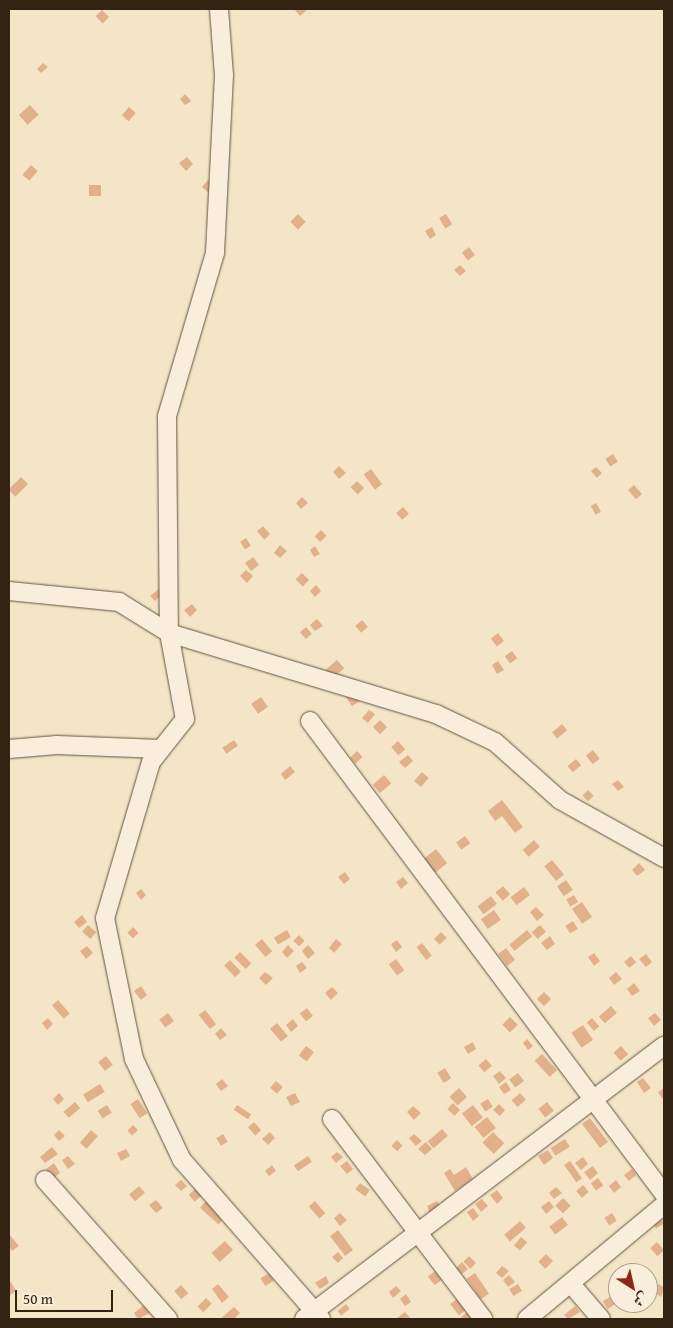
<!DOCTYPE html>
<html>
<head>
<meta charset="utf-8">
<style>
	body { margin:0 }
	#map { position:relative; width:673px; height:1328px; overflow:hidden; background:#f4e5c7; font-family:"Gentium Book Plus",Amiri,serif }
	div>[style] { position:absolute }
	.building>* { inset:0; background:#e2b18c; transform-origin:0 0 }
	.roads { filter:drop-shadow(0 0 1px #625440) drop-shadow(0 0 1px #625440) }
	.minor>* { height:18px; margin:-9px; padding:0 9px; transform-origin:9px; border-radius:9px; background:#f8eedb }
	span { translate:-50% -50%; white-space:nowrap; text-align:center; line-height:1.15; -webkit-text-stroke:4px #f8eedb; paint-order:stroke }
	.frame { position:absolute; inset:0; border:10px solid #322313; pointer-events:none }
	.north { position:absolute; left:608px; top:1263px; width:50px; height:50px; box-sizing:border-box; background:#f8eedb; border:1px solid #a99d8b; border-radius:50%; rotate:145deg; font-size:14px; font-weight:700; line-height:20px; text-align:center; color:#322313 }
	.north::after { content:''; display:block; margin:auto; width:18px; height:22px; background:#8f2418; clip-path:polygon(50% 0,100% 100%,50% 72%,0 100%) }
	.scale { position:absolute; left:15px; top:1290px; width:98px; height:22px; box-sizing:border-box; border:2px solid #322313; border-top:0; padding-left:6px; font-size:15px; line-height:18px; white-space:nowrap; color:#322313; -webkit-text-stroke:4px #f8eedb; paint-order:stroke }
</style>
</head>
<body>
<div id="map">
	<div class="building">
		<i style="clip-path:polygon(294px 9px,308px 9px,300px 16px)"></i>
		<i style="left:102px;top:10px;width:10px;height:9px;rotate:45deg"></i>
		<i style="clip-path:polygon(43px 63px,48px 67px,41px 73px,37px 69px)"></i>
		<i style="clip-path:polygon(185px 94px,191px 101px,185px 105px,180px 99px)"></i>
		<i style="left:30px;top:105px;width:13px;height:15px;rotate:48deg"></i>
		<i style="left:129px;top:107px;width:9px;height:11px;rotate:41deg"></i>
		<i style="clip-path:polygon(187px 157px,193px 164px,186px 171px,179px 163px)"></i>
		<i style="left:31px;top:165px;width:9px;height:13px;rotate:41deg"></i>
		<i style="clip-path:polygon(208px 180px,215px 187px,209px 193px,202px 187px)"></i>
		<i style="left:89px;top:185px;width:12px;height:11px"></i>
		<i style="left:298px;top:214px;width:11px;height:11px;rotate:45deg"></i>
		<i style="left:446px;top:214px;width:12px;height:8px;rotate:59deg"></i>
		<i style="clip-path:polygon(432px 227px,436px 235px,430px 239px,425px 231px)"></i>
		<i style="left:469px;top:247px;width:10px;height:9px;rotate:53deg"></i>
		<i style="clip-path:polygon(460px 265px,466px 271px,460px 276px,454px 270px)"></i>
		<i style="left:613px;top:454px;width:9px;height:9px;rotate:58deg"></i>
		<i style="clip-path:polygon(339px 466px,346px 473px,339px 479px,333px 472px)"></i>
		<i style="clip-path:polygon(596px 467px,602px 473px,597px 478px,591px 471px)"></i>
		<i style="left:371px;top:469px;width:19px;height:9px;rotate:54deg"></i>
		<i style="left:21px;top:477px;width:10px;height:18px;rotate:45deg"></i>
		<i style="left:357px;top:481px;width:10px;height:9px;rotate:45deg"></i>
		<i style="left:634px;top:485px;width:12px;height:8px;rotate:48deg"></i>
		<i style="clip-path:polygon(302px 497px,308px 503px,301px 509px,296px 503px)"></i>
		<i style="left:596px;top:503px;width:10px;height:6px;rotate:61deg"></i>
		<i style="left:403px;top:507px;width:9px;height:9px;rotate:49deg"></i>
		<i style="left:263px;top:526px;width:11px;height:8px;rotate:49deg"></i>
		<i style="left:321px;top:530px;width:8px;height:9px;rotate:45deg"></i>
		<i style="left:246px;top:538px;width:9px;height:7px;rotate:58deg"></i>
		<i style="clip-path:polygon(280px 545px,287px 551px,280px 558px,274px 553px)"></i>
		<i style="clip-path:polygon(315px 546px,320px 554px,314px 557px,310px 550px)"></i>
		<i style="left:253px;top:557px;width:10px;height:10px;rotate:53deg"></i>
		<i style="clip-path:polygon(246px 570px,253px 576px,247px 583px,240px 576px)"></i>
		<i style="left:302px;top:573px;width:10px;height:9px;rotate:45deg"></i>
		<i style="clip-path:polygon(316px 585px,321px 591px,315px 597px,310px 591px)"></i>
		<i style="clip-path:polygon(159px 589px,163px 594px,155px 601px,150px 596px)"></i>
		<i style="clip-path:polygon(192px 604px,197px 610px,190px 617px,184px 610px)"></i>
		<i style="clip-path:polygon(317px 619px,323px 626px,315px 631px,310px 625px)"></i>
		<i style="left:362px;top:620px;width:9px;height:9px;rotate:49deg"></i>
		<i style="left:306px;top:627px;width:9px;height:8px;rotate:49deg"></i>
		<i style="left:498px;top:633px;width:10px;height:9px;rotate:53deg"></i>
		<i style="left:512px;top:651px;width:9px;height:9px;rotate:54deg"></i>
		<i style="left:337px;top:660px;width:11px;height:15px;rotate:49deg"></i>
		<i style="clip-path:polygon(498px 661px,504px 670px,497px 674px,492px 665px)"></i>
		<i style="left:355px;top:691px;width:11px;height:11px;rotate:56deg"></i>
		<i style="left:261px;top:697px;width:12px;height:12px;rotate:55deg"></i>
		<i style="clip-path:polygon(369px 710px,375px 714px,368px 723px,362px 718px)"></i>
		<i style="left:380px;top:720px;width:10px;height:10px;rotate:45deg"></i>
		<i style="left:562px;top:724px;width:8px;height:13px;rotate:50deg"></i>
		<i style="left:234px;top:740px;width:7px;height:14px;rotate:56deg"></i>
		<i style="left:398px;top:741px;width:11px;height:9px;rotate:49deg"></i>
		<i style="left:593px;top:750px;width:11px;height:9px;rotate:52deg"></i>
		<i style="left:357px;top:751px;width:8px;height:10px;rotate:45deg"></i>
		<i style="clip-path:polygon(408px 755px,413px 761px,405px 768px,399px 762px)"></i>
		<i style="left:576px;top:759px;width:8px;height:11px;rotate:50deg"></i>
		<i style="clip-path:polygon(290px 766px,295px 772px,285px 780px,281px 774px)"></i>
		<i style="left:422px;top:772px;width:9px;height:12px;rotate:41deg"></i>
		<i style="left:384px;top:775px;width:11px;height:15px;rotate:49deg"></i>
		<i style="clip-path:polygon(618px 780px,624px 787px,618px 791px,612px 784px)"></i>
		<i style="left:588px;top:790px;width:8px;height:8px;rotate:45deg"></i>
		<i style="clip-path:polygon(502px 800px,523px 827px,515px 833px,502px 816px,495px 821px,488px 811px)"></i>
		<i style="left:465px;top:836px;width:9px;height:11px;rotate:54deg"></i>
		<i style="left:534px;top:840px;width:9px;height:15px;rotate:49deg"></i>
		<i style="left:436px;top:849px;width:18px;height:17px;rotate:52deg"></i>
		<i style="left:552px;top:860px;width:19px;height:10px;rotate:51deg"></i>
		<i style="clip-path:polygon(639px 863px,645px 870px,637px 876px,632px 870px)"></i>
		<i style="clip-path:polygon(345px 872px,350px 879px,344px 884px,338px 877px)"></i>
		<i style="clip-path:polygon(403px 877px,408px 883px,401px 889px,396px 882px)"></i>
		<i style="left:566px;top:880px;width:12px;height:11px;rotate:55deg"></i>
		<i style="left:503px;top:886px;width:11px;height:10px;rotate:49deg"></i>
		<i style="left:524px;top:887px;width:10px;height:17px;rotate:53deg"></i>
		<i style="clip-path:polygon(141px 889px,146px 895px,141px 900px,136px 893px)"></i>
		<i style="left:574px;top:895px;width:8px;height:9px;rotate:60deg"></i>
		<i style="left:491px;top:896px;width:10px;height:17px;rotate:53deg"></i>
		<i style="left:582px;top:902px;width:18px;height:12px;rotate:56deg"></i>
		<i style="clip-path:polygon(536px 907px,544px 915px,537px 921px,530px 912px)"></i>
		<i style="left:494px;top:910px;width:12px;height:16px;rotate:55deg"></i>
		<i style="clip-path:polygon(82px 915px,87px 922px,79px 928px,74px 922px)"></i>
		<i style="left:573px;top:921px;width:9px;height:9px;rotate:58deg"></i>
		<i style="left:88px;top:925px;width:11px;height:9px;rotate:41deg"></i>
		<i style="left:540px;top:925px;width:9px;height:11px;rotate:49deg"></i>
		<i style="left:133px;top:927px;width:8px;height:8px;rotate:45deg"></i>
		<i style="left:287px;top:930px;width:8px;height:15px;rotate:60deg"></i>
		<i style="left:527px;top:930px;width:8px;height:23px;rotate:50deg"></i>
		<i style="left:441px;top:932px;width:8px;height:10px;rotate:45deg"></i>
		<i style="left:299px;top:935px;width:8px;height:8px;rotate:45deg"></i>
		<i style="clip-path:polygon(550px 936px,555px 944px,547px 950px,541px 943px)"></i>
		<i style="left:262px;top:939px;width:16px;height:9px;rotate:50deg"></i>
		<i style="clip-path:polygon(336px 939px,342px 944px,334px 953px,329px 948px)"></i>
		<i style="clip-path:polygon(397px 940px,402px 947px,396px 952px,391px 944px)"></i>
		<i style="left:422px;top:943px;width:16px;height:7px;rotate:52deg"></i>
		<i style="clip-path:polygon(288px 945px,294px 951px,287px 958px,282px 952px)"></i>
		<i style="clip-path:polygon(308px 945px,315px 953px,308px 959px,302px 951px)"></i>
		<i style="clip-path:polygon(87px 946px,93px 953px,86px 959px,80px 951px)"></i>
		<i style="left:506px;top:948px;width:15px;height:10px;rotate:53deg"></i>
		<i style="left:240px;top:952px;width:16px;height:8px;rotate:45deg"></i>
		<i style="clip-path:polygon(594px 953px,600px 961px,594px 966px,588px 957px)"></i>
		<i style="clip-path:polygon(646px 954px,652px 962px,646px 967px,639px 959px)"></i>
		<i style="left:631px;top:956px;width:8px;height:9px;rotate:50deg"></i>
		<i style="left:396px;top:959px;width:14px;height:9px;rotate:54deg"></i>
		<i style="left:230px;top:960px;width:16px;height:8px;rotate:47deg"></i>
		<i style="clip-path:polygon(302px 962px,307px 968px,300px 973px,296px 966px)"></i>
		<i style="clip-path:polygon(265px 972px,273px 978px,266px 985px,259px 978px)"></i>
		<i style="clip-path:polygon(616px 972px,622px 979px,614px 985px,609px 978px)"></i>
		<i style="clip-path:polygon(634px 983px,640px 991px,632px 996px,627px 989px)"></i>
		<i style="clip-path:polygon(141px 986px,147px 995px,141px 1000px,134px 991px)"></i>
		<i style="clip-path:polygon(332px 987px,338px 993px,331px 1000px,325px 993px)"></i>
		<i style="left:544px;top:992px;width:10px;height:10px;rotate:45deg"></i>
		<i style="left:58px;top:1000px;width:18px;height:8px;rotate:49deg"></i>
		<i style="left:611px;top:1006px;width:9px;height:16px;rotate:49deg"></i>
		<i style="left:307px;top:1008px;width:10px;height:9px;rotate:53deg"></i>
		<i style="left:205px;top:1010px;width:18px;height:8px;rotate:52deg"></i>
		<i style="left:168px;top:1013px;width:10px;height:11px;rotate:53deg"></i>
		<i style="clip-path:polygon(655px 1013px,661px 1020px,654px 1026px,648px 1018px)"></i>
		<i style="left:510px;top:1017px;width:11px;height:11px;rotate:45deg"></i>
		<i style="clip-path:polygon(48px 1018px,53px 1024px,47px 1030px,42px 1023px)"></i>
		<i style="left:592px;top:1018px;width:11px;height:7px;rotate:49deg"></i>
		<i style="clip-path:polygon(293px 1019px,298px 1026px,291px 1032px,286px 1025px)"></i>
		<i style="left:277px;top:1023px;width:17px;height:9px;rotate:50deg"></i>
		<i style="left:583px;top:1025px;width:18px;height:14px;rotate:56deg"></i>
		<i style="clip-path:polygon(221px 1028px,227px 1035px,220px 1040px,215px 1034px)"></i>
		<i style="clip-path:polygon(527px 1039px,533px 1046px,528px 1050px,523px 1043px)"></i>
		<i style="clip-path:polygon(473px 1042px,476px 1049px,468px 1054px,464px 1047px)"></i>
		<i style="left:306px;top:1046px;width:10px;height:12px;rotate:37deg"></i>
		<i style="left:621px;top:1046px;width:11px;height:10px;rotate:49deg"></i>
		<i style="left:542px;top:1054px;width:22px;height:10px;rotate:47deg"></i>
		<i style="left:106px;top:1056px;width:11px;height:10px;rotate:52deg"></i>
		<i style="left:486px;top:1059px;width:9px;height:10px;rotate:49deg"></i>
		<i style="left:445px;top:1068px;width:12px;height:9px;rotate:59deg"></i>
		<i style="clip-path:polygon(500px 1071px,506px 1078px,499px 1084px,493px 1076px)"></i>
		<i style="left:518px;top:1073px;width:10px;height:11px;rotate:53deg"></i>
		<i style="clip-path:polygon(643px 1078px,651px 1088px,644px 1093px,637px 1082px)"></i>
		<i style="clip-path:polygon(222px 1079px,228px 1086px,221px 1091px,216px 1084px)"></i>
		<i style="left:276px;top:1081px;width:9px;height:9px;rotate:41deg"></i>
		<i style="clip-path:polygon(506px 1082px,511px 1090px,504px 1094px,499px 1087px)"></i>
		<i style="left:100px;top:1084px;width:9px;height:20px;rotate:58deg"></i>
		<i style="left:459px;top:1088px;width:12px;height:13px;rotate:48deg"></i>
		<i style="clip-path:polygon(664px 1088px,664px 1101px,658px 1092px)"></i>
		<i style="clip-path:polygon(59px 1093px,64px 1099px,58px 1105px,53px 1099px)"></i>
		<i style="clip-path:polygon(295px 1093px,300px 1102px,291px 1106px,286px 1097px)"></i>
		<i style="left:520px;top:1093px;width:9px;height:11px;rotate:49deg"></i>
		<i style="left:138px;top:1099px;width:17px;height:9px;rotate:57deg"></i>
		<i style="left:488px;top:1099px;width:9px;height:9px;rotate:58deg"></i>
		<i style="left:75px;top:1102px;width:8px;height:15px;rotate:50deg"></i>
		<i style="left:547px;top:1102px;width:11px;height:11px;rotate:52deg"></i>
		<i style="left:453px;top:1103px;width:10px;height:8px;rotate:45deg"></i>
		<i style="clip-path:polygon(499px 1104px,505px 1110px,500px 1116px,493px 1110px)"></i>
		<i style="left:107px;top:1105px;width:9px;height:11px;rotate:58deg"></i>
		<i style="left:237px;top:1105px;width:17px;height:6px;rotate:33deg"></i>
		<i style="left:473px;top:1105px;width:16px;height:14px;rotate:52deg"></i>
		<i style="clip-path:polygon(413px 1106px,421px 1113px,414px 1120px,407px 1112px)"></i>
		<i style="left:487px;top:1117px;width:14px;height:16px;rotate:51deg"></i>
		<i style="left:590px;top:1118px;width:30px;height:10px;rotate:53deg"></i>
		<i style="left:254px;top:1122px;width:11px;height:8px;rotate:49deg"></i>
		<i style="left:133px;top:1125px;width:7px;height:8px;rotate:45deg"></i>
		<i style="left:442px;top:1129px;width:9px;height:19px;rotate:49deg"></i>
		<i style="clip-path:polygon(59px 1130px,65px 1136px,59px 1141px,54px 1135px)"></i>
		<i style="left:91px;top:1130px;width:9px;height:17px;rotate:41deg"></i>
		<i style="clip-path:polygon(270px 1132px,275px 1138px,268px 1145px,262px 1139px)"></i>
		<i style="left:493px;top:1132px;width:16px;height:15px;rotate:45deg"></i>
		<i style="left:223px;top:1134px;width:9px;height:8px;rotate:58deg"></i>
		<i style="clip-path:polygon(414px 1134px,422px 1141px,416px 1146px,409px 1138px)"></i>
		<i style="left:565px;top:1139px;width:9px;height:17px;rotate:58deg"></i>
		<i style="left:397px;top:1140px;width:8px;height:8px;rotate:45deg"></i>
		<i style="clip-path:polygon(426px 1142px,432px 1149px,425px 1155px,418px 1149px)"></i>
		<i style="clip-path:polygon(52px 1147px,58px 1154px,45px 1163px,40px 1157px)"></i>
		<i style="clip-path:polygon(126px 1149px,130px 1156px,121px 1161px,117px 1153px)"></i>
		<i style="clip-path:polygon(548px 1150px,553px 1158px,544px 1165px,538px 1156px)"></i>
		<i style="clip-path:polygon(337px 1152px,343px 1157px,336px 1163px,331px 1157px)"></i>
		<i style="clip-path:polygon(68px 1156px,75px 1164px,68px 1169px,62px 1160px)"></i>
		<i style="left:308px;top:1156px;width:7px;height:17px;rotate:56deg"></i>
		<i style="clip-path:polygon(583px 1157px,588px 1164px,581px 1170px,575px 1163px)"></i>
		<i style="clip-path:polygon(347px 1161px,353px 1169px,347px 1174px,340px 1166px)"></i>
		<i style="left:570px;top:1161px;width:21px;height:7px;rotate:55deg"></i>
		<i style="clip-path:polygon(54px 1163px,60px 1173px,52px 1179px,46px 1169px)"></i>
		<i style="clip-path:polygon(272px 1165px,276px 1171px,269px 1176px,265px 1171px)"></i>
		<i style="clip-path:polygon(593px 1166px,598px 1173px,590px 1180px,584px 1172px)"></i>
		<i style="clip-path:polygon(466px 1167px,473px 1179px,455px 1191px,444px 1173px,450px 1169px,454px 1175px)"></i>
		<i style="clip-path:polygon(632px 1169px,636px 1175px,629px 1181px,624px 1175px)"></i>
		<i style="left:598px;top:1178px;width:9px;height:9px;rotate:54deg"></i>
		<i style="clip-path:polygon(181px 1180px,187px 1186px,181px 1191px,175px 1185px)"></i>
		<i style="clip-path:polygon(616px 1180px,621px 1187px,614px 1193px,609px 1186px)"></i>
		<i style="left:360px;top:1183px;width:12px;height:8px;rotate:35deg"></i>
		<i style="left:200px;top:1185px;width:9px;height:15px;rotate:49deg"></i>
		<i style="left:583px;top:1185px;width:9px;height:9px;rotate:49deg"></i>
		<i style="left:139px;top:1186px;width:9px;height:13px;rotate:49deg"></i>
		<i style="clip-path:polygon(556px 1187px,562px 1193px,554px 1199px,549px 1193px)"></i>
		<i style="clip-path:polygon(497px 1190px,503px 1198px,497px 1204px,490px 1195px)"></i>
		<i style="left:563px;top:1198px;width:11px;height:11px;rotate:45deg"></i>
		<i style="clip-path:polygon(482px 1199px,488px 1206px,481px 1212px,475px 1204px)"></i>
		<i style="clip-path:polygon(156px 1200px,163px 1208px,156px 1213px,149px 1205px)"></i>
		<i style="left:206px;top:1201px;width:25px;height:9px;rotate:42deg"></i>
		<i style="left:315px;top:1201px;width:16px;height:8px;rotate:50deg"></i>
		<i style="clip-path:polygon(437px 1201px,440px 1207px,430px 1213px,427px 1206px)"></i>
		<i style="clip-path:polygon(549px 1201px,554px 1207px,546px 1214px,541px 1207px)"></i>
		<i style="clip-path:polygon(473px 1208px,479px 1216px,473px 1221px,467px 1212px)"></i>
		<i style="clip-path:polygon(340px 1213px,347px 1220px,340px 1226px,334px 1218px)"></i>
		<i style="left:612px;top:1213px;width:9px;height:9px;rotate:58deg"></i>
		<i style="left:659px;top:1216px;width:9px;height:9px;rotate:58deg"></i>
		<i style="left:562px;top:1217px;width:10px;height:16px;rotate:53deg"></i>
		<i style="left:520px;top:1221px;width:9px;height:21px;rotate:49deg"></i>
		<i style="left:338px;top:1230px;width:25px;height:10px;rotate:53deg"></i>
		<i style="clip-path:polygon(9px 1234px,19px 1246px,12px 1251px,9px 1247px)"></i>
		<i style="left:521px;top:1237px;width:8px;height:11px;rotate:40deg"></i>
		<i style="left:225px;top:1241px;width:12px;height:18px;rotate:48deg"></i>
		<i style="left:657px;top:1242px;width:11px;height:9px;rotate:49deg"></i>
		<i style="clip-path:polygon(338px 1252px,343px 1258px,338px 1263px,332px 1257px)"></i>
		<i style="left:546px;top:1254px;width:10px;height:11px;rotate:45deg"></i>
		<i style="left:469px;top:1256px;width:10px;height:8px;rotate:45deg"></i>
		<i style="clip-path:polygon(462px 1262px,468px 1269px,462px 1274px,456px 1268px)"></i>
		<i style="clip-path:polygon(502px 1266px,509px 1271px,502px 1278px,496px 1273px)"></i>
		<i style="left:435px;top:1271px;width:11px;height:9px;rotate:52deg"></i>
		<i style="left:269px;top:1273px;width:9px;height:10px;rotate:58deg"></i>
		<i style="left:475px;top:1273px;width:25px;height:10px;rotate:56deg"></i>
		<i style="clip-path:polygon(509px 1275px,515px 1282px,508px 1287px,503px 1280px)"></i>
		<i style="clip-path:polygon(326px 1276px,329px 1283px,320px 1289px,315px 1283px)"></i>
		<i style="clip-path:polygon(11px 1282px,16px 1291px,9px 1296px,9px 1284px)"></i>
		<i style="clip-path:polygon(218px 1284px,229px 1297px,222px 1303px,212px 1289px)"></i>
		<i style="left:518px;top:1284px;width:8px;height:10px;rotate:60deg"></i>
		<i style="clip-path:polygon(659px 1284px,664px 1288px,661px 1297px,653px 1291px)"></i>
		<i style="left:181px;top:1285px;width:11px;height:9px;rotate:49deg"></i>
		<i style="clip-path:polygon(396px 1286px,401px 1291px,393px 1298px,389px 1292px)"></i>
		<i style="clip-path:polygon(406px 1294px,411px 1302px,405px 1306px,400px 1299px)"></i>
		<i style="left:613px;top:1295px;width:9px;height:12px;rotate:58deg"></i>
		<i style="left:206px;top:1298px;width:8px;height:12px;rotate:45deg"></i>
		<i style="left:458px;top:1298px;width:14px;height:10px;rotate:51deg"></i>
		<i style="left:346px;top:1304px;width:6px;height:11px;rotate:51deg"></i>
		<i style="clip-path:polygon(144px 1305px,150px 1313px,138px 1319px,134px 1313px)"></i>
		<i style="clip-path:polygon(575px 1306px,580px 1312px,568px 1319px,564px 1315px)"></i>
		<i style="clip-path:polygon(234px 1307px,240px 1313px,234px 1319px,220px 1319px)"></i>
		<i style="clip-path:polygon(469px 1311px,475px 1319px,462px 1319px,461px 1317px)"></i>
		<i style="clip-path:polygon(405px 1312px,411px 1319px,398px 1319px,397px 1318px)"></i>
	</div>
	<div class="roads">
		<div class="minor">
			<i style="left:219px;top:9px;width:66px;rotate:85.7deg"></i>
			<i style="left:224px;top:75px;width:178px;rotate:92.9deg"></i>
			<i style="left:215px;top:253px;width:170px;rotate:106.4deg"></i>
			<i style="left:167px;top:416px;width:217px;rotate:89.5deg"></i>
			<i style="left:169px;top:633px;width:87px;rotate:79.5deg"></i>
			<i style="left:185px;top:719px;width:55px;rotate:128.3deg"></i>
			<i style="left:151px;top:762px;width:163px;rotate:106.4deg"></i>
			<i style="left:105px;top:918px;width:144px;rotate:78.4deg"></i>
			<i style="left:134px;top:1059px;width:112px;rotate:64.6deg"></i>
			<i style="left:182px;top:1160px;width:211px;rotate:48.8deg"></i>
			<i style="left:9px;top:591px;width:111px;rotate:5.7deg"></i>
			<i style="left:119px;top:602px;width:59px;rotate:31.8deg"></i>
			<i style="left:169px;top:633px;width:279px;rotate:16.9deg"></i>
			<i style="left:436px;top:714px;width:65px;rotate:25.4deg"></i>
			<i style="left:495px;top:742px;width:87px;rotate:41.7deg"></i>
			<i style="left:560px;top:800px;width:119px;rotate:29.1deg"></i>
			<i style="left:310px;top:721px;width:591px;rotate:53.19deg"></i>
			<i style="left:9px;top:749px;width:48px;rotate:-4.8deg"></i>
			<i style="left:57px;top:745px;width:104px;rotate:2.2deg"></i>
			<i style="left:332px;top:1119px;width:251px;rotate:52.9deg"></i>
			<i style="left:45px;top:1180px;width:186px;rotate:48.5deg"></i>
			<i style="left:571px;top:1284px;width:46px;rotate:49.4deg"></i>
			<i style="left:304px;top:1319px;width:452px;rotate:-37.2deg"></i>
			<i style="left:527px;top:1319px;width:178px;rotate:-39.8deg"></i>
		</div>
	</div>
	<div class="frame"></div>
	<div class="north">ش</div>
	<div class="scale">50 m</div>
</div>
</body>
</html>
